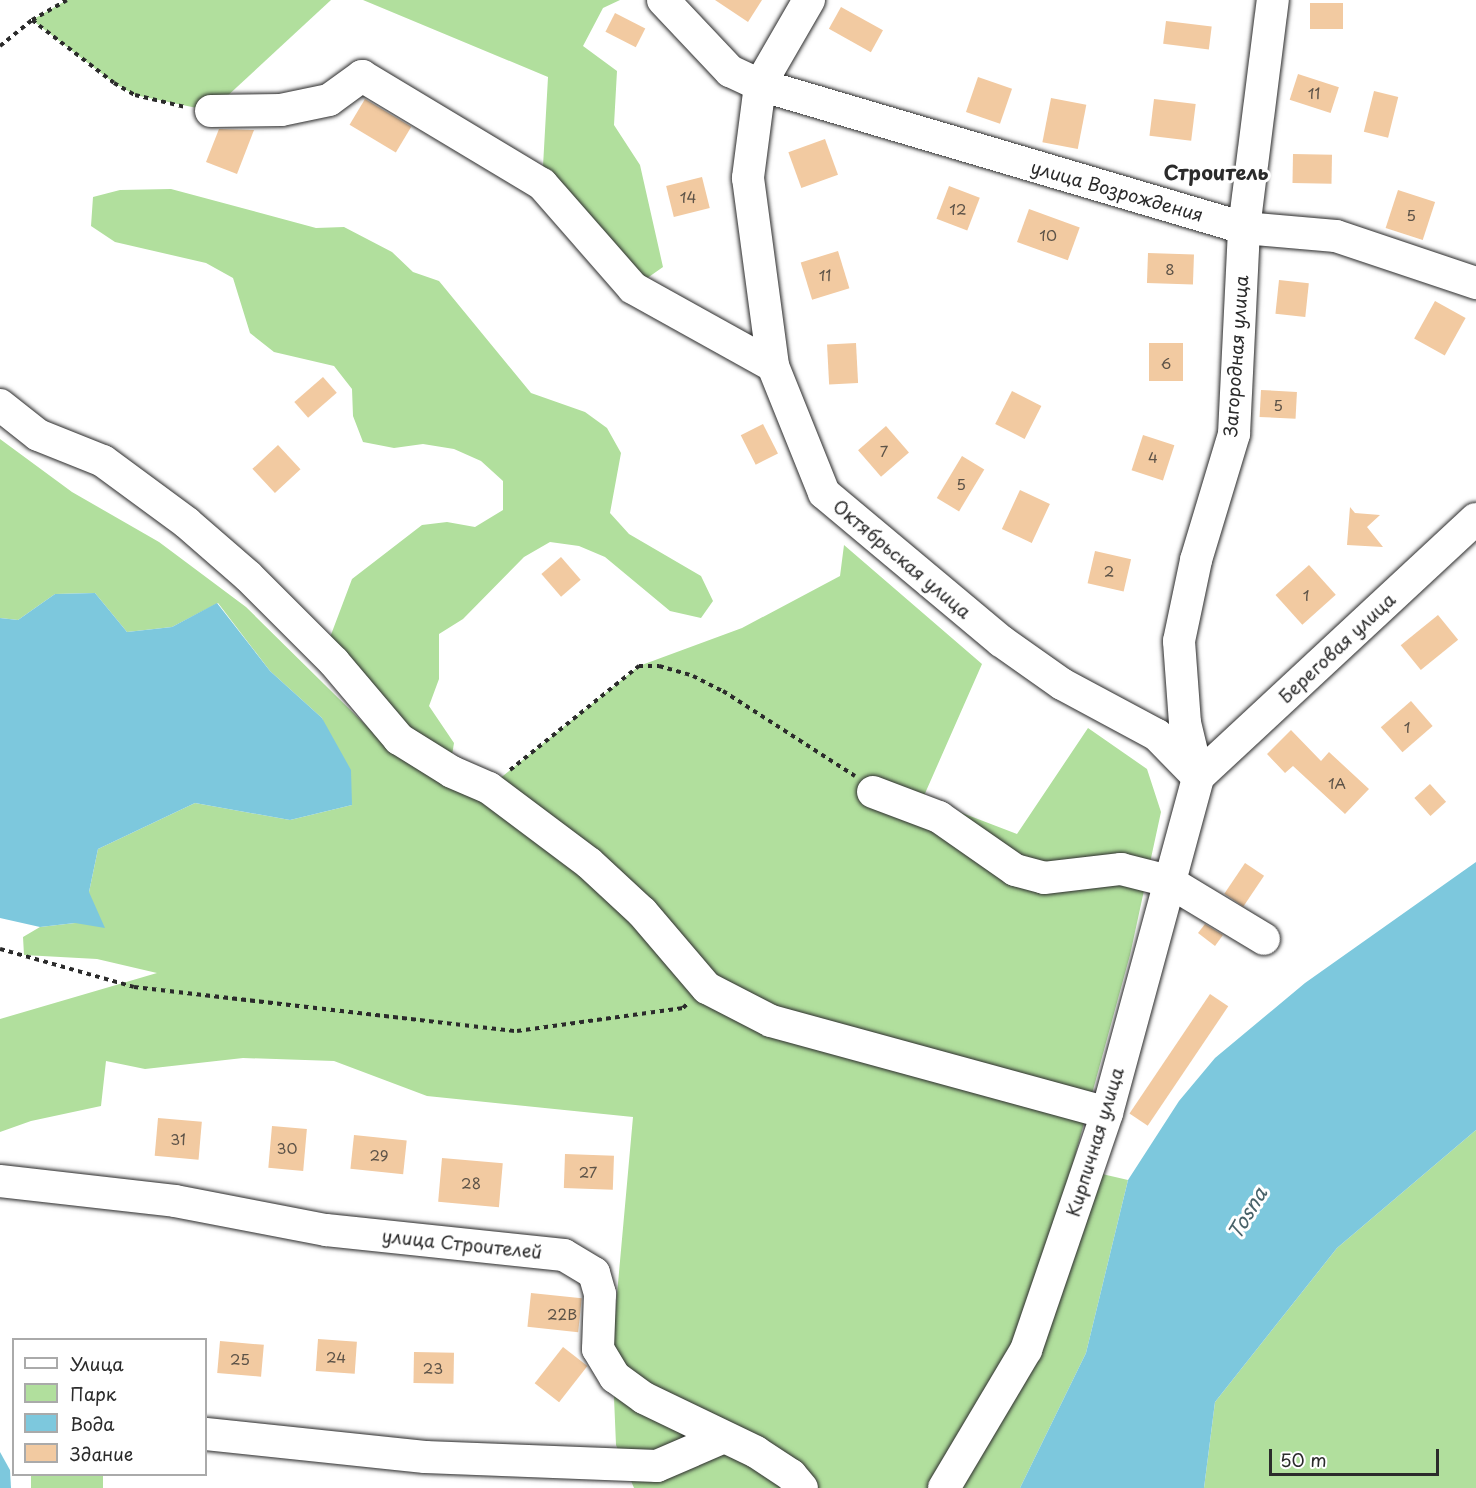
<!DOCTYPE html>
<html>
<head>
<meta charset="utf-8">
<style>
	body { margin:0 }
	#map { position:relative; width:1476px; height:1488px; overflow:hidden; background:#fff; font-family:"Playpen Sans",sans-serif }
	div>[style] { position:absolute }
	.green>* { inset:0; background:#b1df9d; transform-origin:0 0 }
	.water>* { inset:0; background:#7dc8dd }
	.building>* { inset:0; background:#f2caa1; transform-origin:0 0 }
	.path>* { height:4px; margin-top:-2px; transform-origin:0; background:repeating-linear-gradient(90deg,#2b2b2b 0 4.5px,transparent 0 9px) }
	.roads { filter:drop-shadow(0 0 2px #2b2b2b) drop-shadow(0 0 2px #2b2b2b) }
	.minor>* { height:32px; margin:-16px; padding:0 16px; transform-origin:16px; border-radius:16px; background:#fff }
	span { translate:-50% -50%; white-space:nowrap; text-align:center; line-height:1.15; -webkit-text-stroke:6px #fff; paint-order:stroke }
	.number-label { font-size:15px; color:#5d5348 }
	.number-label span { -webkit-text-stroke-width:0 }
	.street-label { font-size:18px; color:#2b2b2b }
	.neighbourhood-label { font-size:20px; color:#2b2b2b; font-weight:700 }
	.water-label { font-size:20px; color:#486269; font-style:italic }
	.legend { position:absolute; left:12px; top:1338px; width:195px; height:138px; box-sizing:border-box; background:#fff; border:2px solid #aaa; margin:0; padding:8px 10px; list-style:none; font-size:18px; color:#2b2b2b }
	.legend li { display:flex; align-items:center; gap:12px; height:30px }
	.legend b { width:30px; border:2px solid #aaa }
	.scale { position:absolute; left:1269px; top:1449px; width:170px; height:27px; box-sizing:border-box; border:3px solid #2b2b2b; border-top:0; padding-left:8px; font-size:18px; line-height:21px; white-space:nowrap; color:#2b2b2b; -webkit-text-stroke:4px #fff; paint-order:stroke }
</style>
</head>
<body>
<div id="map">
	<div class="green">
		<i style="clip-path:polygon(67px 0,331px 0,211px 111px,135px 95px,114px 83px,32px 20px)"></i>
		<i style="clip-path:polygon(363px 0,620px 0,603px 8px,583px 46px,617px 71px,614px 125px,640px 165px,663px 267px,633px 288px,542px 184px,548px 77px)"></i>
		<i style="clip-path:polygon(171px 189px,316px 228px,344px 227px,392px 252px,413px 272px,439px 281px,531px 393px,585px 412px,607px 428px,621px 453px,610px 513px,629px 534px,701px 576px,713px 601px,701px 618px,670px 611px,605px 557px,579px 546px,550px 542px,524px 557px,463px 619px,439px 634px,439px 679px,429px 706px,454px 743px,450px 767px,326px 648px,352px 579px,422px 525px,447px 522px,475px 527px,503px 510px,503px 481px,481px 461px,454px 449px,423px 444px,394px 448px,363px 442px,353px 416px,352px 389px,334px 366px,274px 352px,250px 333px,233px 278px,206px 263px,115px 242px,91px 226px,93px 197px,120px 190px)"></i>
		<i style="clip-path:polygon(0 439px,72px 492px,159px 542px,246px 607px,394px 753px,488px 788px,639px 666px,742px 628px,840px 576px,844px 545px,982px 664px,923px 798px,1017px 834px,1088px 728px,1147px 769px,1161px 812px,1130px 955px,1072px 1167px,1128px 1180px,1086px 1353px,1020px 1488px,634px 1488px,616px 1445px,612px 1350px,633px 1117px,427px 1096px,334px 1061px,243px 1058px,145px 1069px,106px 1061px,101px 1106px,31px 1121px,0 1132px,0 1019px,157px 973px,97px 959px,24px 955px,23px 937px,40px 927px,75px 923px,89px 892px,98px 849px,195px 803px,290px 820px,352px 805px,322px 718px,270px 671px,218px 603px,172px 627px,127px 632px,95px 593px,55px 594px,18px 620px,0 618px)"></i>
		<i style="clip-path:polygon(1476px 1130px,1476px 1488px,1204px 1488px,1215px 1402px,1337px 1248px)"></i>
		<i style="left:31px;top:1475px;width:72px;height:14px"></i>
	</div>
	<div class="water">
		<i style="clip-path:polygon(95px 593px,127px 632px,172px 627px,217px 603px,270px 671px,322px 718px,351px 770px,352px 805px,290px 820px,195px 803px,98px 849px,89px 892px,105px 928px,75px 923px,40px 927px,0 918px,0 618px,18px 620px,55px 594px)"></i>
		<i style="clip-path:polygon(1476px 862px,1476px 1130px,1337px 1248px,1215px 1402px,1204px 1488px,1020px 1488px,1086px 1353px,1128px 1180px,1179px 1101px,1215px 1058px,1305px 983px)"></i>
		<i style="clip-path:polygon(0 1452px,10px 1470px,11px 1488px,0 1488px)"></i>
	</div>
	<div class="building">
		<i style="clip-path:polygon(715px 0,762px 0,748px 22px)"></i>
		<i style="left:1343px;top:3px;width:26px;height:33px;rotate:90deg"></i>
		<i style="left:841px;top:7px;width:48px;height:25px;rotate:29deg"></i>
		<i style="left:615px;top:13px;width:34px;height:21px;rotate:27deg"></i>
		<i style="left:1166px;top:21px;width:46px;height:23px;rotate:7deg"></i>
		<i style="left:1298px;top:74px;width:43px;height:27px;rotate:18deg"></i>
		<i style="left:978px;top:77px;width:36px;height:37px;rotate:19deg"></i>
		<i style="left:1374px;top:91px;width:25px;height:42px;rotate:14deg"></i>
		<i style="left:1051px;top:98px;width:36px;height:45px;rotate:11deg"></i>
		<i style="left:365px;top:99px;width:54px;height:30px;rotate:31deg"></i>
		<i style="left:1154px;top:99px;width:42px;height:37px;rotate:7deg"></i>
		<i style="clip-path:polygon(219px 129px,254px 130px,237px 174px,206px 162px)"></i>
		<i style="left:825px;top:139px;width:38px;height:39px;rotate:70deg"></i>
		<i style="left:1293px;top:154px;width:39px;height:29px;rotate:1deg"></i>
		<i style="left:702px;top:177px;width:32px;height:37px;rotate:76deg"></i>
		<i style="left:949px;top:186px;width:33px;height:35px;rotate:21deg"></i>
		<i style="left:1398px;top:190px;width:39px;height:40px;rotate:18deg"></i>
		<i style="left:1029px;top:209px;width:54px;height:35px;rotate:20deg"></i>
		<i style="left:838px;top:251px;width:39px;height:39px;rotate:73deg"></i>
		<i style="left:1148px;top:253px;width:46px;height:30px;rotate:2deg"></i>
		<i style="left:1279px;top:280px;width:30px;height:34px;rotate:6deg"></i>
		<i style="left:1435px;top:301px;width:35px;height:43px;rotate:29deg"></i>
		<i style="left:856px;top:343px;width:40px;height:29px;rotate:87deg"></i>
		<i style="left:1183px;top:343px;width:38px;height:34px;rotate:90deg"></i>
		<i style="left:323px;top:377px;width:21px;height:38px;rotate:49deg"></i>
		<i style="left:1261px;top:390px;width:36px;height:27px;rotate:3deg"></i>
		<i style="left:1012px;top:391px;width:33px;height:37px;rotate:27deg"></i>
		<i style="left:763px;top:424px;width:33px;height:25px;rotate:63deg"></i>
		<i style="left:886px;top:426px;width:35px;height:37px;rotate:49deg"></i>
		<i style="left:1143px;top:435px;width:33px;height:37px;rotate:18deg"></i>
		<i style="left:278px;top:445px;width:33px;height:35px;rotate:47deg"></i>
		<i style="left:962px;top:456px;width:26px;height:49px;rotate:31deg"></i>
		<i style="left:1020px;top:490px;width:33px;height:43px;rotate:25deg"></i>
		<i style="clip-path:polygon(1350px 507px,1355px 513px,1380px 515px,1367px 527px,1383px 547px,1347px 545px)"></i>
		<i style="left:1095px;top:551px;width:37px;height:33px;rotate:13deg"></i>
		<i style="left:561px;top:557px;width:30px;height:26px;rotate:49deg"></i>
		<i style="left:1309px;top:565px;width:40px;height:45px;rotate:48deg"></i>
		<i style="left:1438px;top:615px;width:32px;height:48px;rotate:51deg"></i>
		<i style="left:1411px;top:701px;width:33px;height:40px;rotate:49deg"></i>
		<i style="clip-path:polygon(1291px 730px,1321px 761px,1329px 752px,1369px 789px,1345px 814px,1293px 766px,1285px 773px,1267px 754px)"></i>
		<i style="left:1430px;top:784px;width:24px;height:21px;rotate:48deg"></i>
		<i style="left:1245px;top:863px;width:23px;height:37px;rotate:34deg"></i>
		<i style="clip-path:polygon(1205px 924px,1223px 935px,1215px 946px,1198px 933px)"></i>
		<i style="left:1210px;top:994px;width:22px;height:144px;rotate:34deg"></i>
		<i style="left:158px;top:1118px;width:44px;height:38px;rotate:5deg"></i>
		<i style="left:272px;top:1126px;width:35px;height:42px;rotate:5deg"></i>
		<i style="left:354px;top:1135px;width:53px;height:34px;rotate:6deg"></i>
		<i style="left:565px;top:1154px;width:49px;height:34px;rotate:2deg"></i>
		<i style="left:442px;top:1158px;width:61px;height:44px;rotate:5deg"></i>
		<i style="left:531px;top:1293px;width:51px;height:34px;rotate:6deg"></i>
		<i style="left:318px;top:1339px;width:39px;height:32px;rotate:4deg"></i>
		<i style="left:220px;top:1341px;width:44px;height:32px;rotate:5deg"></i>
		<i style="left:563px;top:1347px;width:31px;height:46px;rotate:38deg"></i>
		<i style="left:414px;top:1352px;width:40px;height:31px;rotate:1deg"></i>
	</div>
	<div class="path">
		<i style="left:32px;top:20px;width:103px;rotate:37.5deg"></i>
		<i style="left:114px;top:83px;width:24px;rotate:30deg"></i>
		<i style="left:135px;top:95px;width:51px;rotate:13.5deg"></i>
		<i style="left:0;top:46px;width:41px;rotate:-39.1deg"></i>
		<i style="left:32px;top:20px;width:40px;rotate:-29.7deg"></i>
		<i style="left:510px;top:770px;width:166px;rotate:-38.9deg"></i>
		<i style="left:639px;top:666px;width:20px"></i>
		<i style="left:659px;top:666px;width:35px;rotate:16deg"></i>
		<i style="left:693px;top:676px;width:34px;rotate:27deg"></i>
		<i style="left:723px;top:691px;width:157px;rotate:32.8deg"></i>
		<i style="left:0;top:949px;width:139px;rotate:15.8deg"></i>
		<i style="left:134px;top:987px;width:386px;rotate:6.6deg"></i>
		<i style="left:517px;top:1031px;width:168px;rotate:-7.9deg"></i>
		<i style="left:683px;top:1008px;width:7px;rotate:-45deg"></i>
	</div>
	<div class="roads">
		<div class="minor">
			<i style="left:663px;top:0;width:98px;rotate:46.7deg"></i>
			<i style="left:730px;top:71px;width:33px;rotate:25deg"></i>
			<i style="left:760px;top:85px;width:505px;rotate:16.46deg"></i>
			<i style="left:1244px;top:228px;width:92px;rotate:5deg"></i>
			<i style="left:1336px;top:236px;width:148px;rotate:18.6deg"></i>
			<i style="left:809px;top:0;width:98px;rotate:120deg"></i>
			<i style="left:760px;top:85px;width:94px;rotate:97.4deg"></i>
			<i style="left:748px;top:178px;width:190px;rotate:82.4deg"></i>
			<i style="left:773px;top:366px;width:137px;rotate:68.1deg"></i>
			<i style="left:824px;top:493px;width:231px;rotate:39.9deg"></i>
			<i style="left:1001px;top:641px;width:75px;rotate:35.2deg"></i>
			<i style="left:1062px;top:684px;width:108px;rotate:28.2deg"></i>
			<i style="left:1157px;top:735px;width:57px;rotate:45.7deg"></i>
			<i style="left:211px;top:111px;width:70px;rotate:-0.8deg"></i>
			<i style="left:281px;top:110px;width:49px;rotate:-11.8deg"></i>
			<i style="left:329px;top:100px;width:41px;rotate:-36deg"></i>
			<i style="left:362px;top:76px;width:210px;rotate:31deg"></i>
			<i style="left:542px;top:184px;width:138px;rotate:48.8deg"></i>
			<i style="left:633px;top:288px;width:160px;rotate:29.1deg"></i>
			<i style="left:0;top:405px;width:48px;rotate:38.3deg"></i>
			<i style="left:38px;top:435px;width:70px;rotate:21.8deg"></i>
			<i style="left:103px;top:461px;width:104px;rotate:36.4deg"></i>
			<i style="left:187px;top:523px;width:81px;rotate:41deg"></i>
			<i style="left:248px;top:576px;width:122px;rotate:45deg"></i>
			<i style="left:334px;top:662px;width:101px;rotate:49.8deg"></i>
			<i style="left:399px;top:739px;width:62px;rotate:31.9deg"></i>
			<i style="left:452px;top:772px;width:40px;rotate:23.4deg"></i>
			<i style="left:489px;top:788px;width:125px;rotate:36.9deg"></i>
			<i style="left:589px;top:863px;width:72px;rotate:42.8deg"></i>
			<i style="left:642px;top:912px;width:100px;rotate:49.5deg"></i>
			<i style="left:707px;top:988px;width:72px;rotate:27.3deg"></i>
			<i style="left:771px;top:1021px;width:348px;rotate:15.3deg"></i>
			<i style="left:1198px;top:777px;width:379px;rotate:-42.9deg"></i>
			<i style="left:873px;top:792px;width:71px;rotate:20.7deg"></i>
			<i style="left:939px;top:817px;width:93px;rotate:34.9deg"></i>
			<i style="left:1015px;top:870px;width:30px;rotate:15deg"></i>
			<i style="left:1044px;top:878px;width:78px;rotate:-6.7deg"></i>
			<i style="left:1121px;top:869px;width:49px;rotate:14.3deg"></i>
			<i style="left:1168px;top:881px;width:112px;rotate:31.1deg"></i>
			<i style="left:0;top:1181px;width:176px;rotate:6.5deg"></i>
			<i style="left:175px;top:1201px;width:154px;rotate:10.9deg"></i>
			<i style="left:326px;top:1230px;width:239px;rotate:6deg"></i>
			<i style="left:564px;top:1255px;width:35px;rotate:31deg"></i>
			<i style="left:594px;top:1273px;width:22px;rotate:74deg"></i>
			<i style="left:600px;top:1294px;width:55px;rotate:92.1deg"></i>
			<i style="left:598px;top:1349px;width:33px;rotate:59deg"></i>
			<i style="left:615px;top:1377px;width:36px;rotate:36deg"></i>
			<i style="left:644px;top:1398px;width:124px;rotate:25.7deg"></i>
			<i style="left:756px;top:1452px;width:42px;rotate:33.3deg"></i>
			<i style="left:791px;top:1475px;width:17px;rotate:50deg"></i>
			<i style="left:206px;top:1434px;width:220px;rotate:6deg"></i>
			<i style="left:425px;top:1457px;width:232px;rotate:2.2deg"></i>
			<i style="left:657px;top:1466px;width:71px;rotate:-23.3deg"></i>
			<i style="left:944px;top:1488px;width:161px;rotate:-59.3deg"></i>
			<i style="left:1026px;top:1350px;width:250px;rotate:-71.1deg"></i>
			<i style="left:1107px;top:1113px;width:348px;rotate:-74.8deg"></i>
			<i style="left:1198px;top:777px;width:56px;rotate:-103.5deg"></i>
			<i style="left:1185px;top:723px;width:82px;rotate:-94.2deg"></i>
			<i style="left:1179px;top:641px;width:83px;rotate:-78.1deg"></i>
			<i style="left:1196px;top:560px;width:132px;rotate:-73.2deg"></i>
			<i style="left:1234px;top:434px;width:206px;rotate:-87.2deg"></i>
			<i style="left:1244px;top:228px;width:230px;rotate:-82.8deg"></i>
		</div>
	</div>
	<div class="number-label">
		<span style="left:1314px;top:93px">11</span>
		<span style="left:688px;top:197px">14</span>
		<span style="left:958px;top:209px">12</span>
		<span style="left:1411px;top:215px">5</span>
		<span style="left:1048px;top:235px">10</span>
		<span style="left:1170px;top:269px">8</span>
		<span style="left:825px;top:275px">11</span>
		<span style="left:1166px;top:363px">6</span>
		<span style="left:1278px;top:405px">5</span>
		<span style="left:884px;top:451px">7</span>
		<span style="left:1153px;top:457px">4</span>
		<span style="left:961px;top:484px">5</span>
		<span style="left:1109px;top:571px">2</span>
		<span style="left:1306px;top:595px">1</span>
		<span style="left:1407px;top:727px">1</span>
		<span style="left:1337px;top:783px">1А</span>
		<span style="left:178px;top:1139px">31</span>
		<span style="left:287px;top:1148px">30</span>
		<span style="left:379px;top:1155px">29</span>
		<span style="left:588px;top:1172px">27</span>
		<span style="left:471px;top:1183px">28</span>
		<span style="left:562px;top:1314px">22В</span>
		<span style="left:336px;top:1357px">24</span>
		<span style="left:240px;top:1359px">25</span>
		<span style="left:433px;top:1368px">23</span>
	</div>
	<div class="street-label">
		<span style="left:1117px;top:191px;rotate:16deg">улица Возрождения</span>
		<span style="left:1236px;top:356px;rotate:-86deg">Загородная улица</span>
		<span style="left:902px;top:559px;rotate:40deg">Октябрьская улица</span>
		<span style="left:1337px;top:648px;rotate:-43deg">Береговая улица</span>
		<span style="left:1095px;top:1142px;rotate:-73deg">Кирпичная улица</span>
		<span style="left:462px;top:1244px;rotate:6deg">улица Строителей</span>
	</div>
	<div class="neighbourhood-label">
		<span style="left:1216px;top:172px">Строитель</span>
	</div>
	<div class="water-label">
		<span style="left:1247px;top:1213px;rotate:-59deg">Tosna</span>
	</div>
	<ul class="legend">
	<li><b style="height:8px;background:#fff"></b>Улица</li>
	<li><b style="height:16px;background:#b1df9d"></b>Парк</li>
	<li><b style="height:16px;background:#7dc8dd"></b>Вода</li>
	<li><b style="height:16px;background:#f2caa1"></b>Здание</li>
	</ul>
	<div class="scale">50 m</div>
</div>
</body>
</html>
